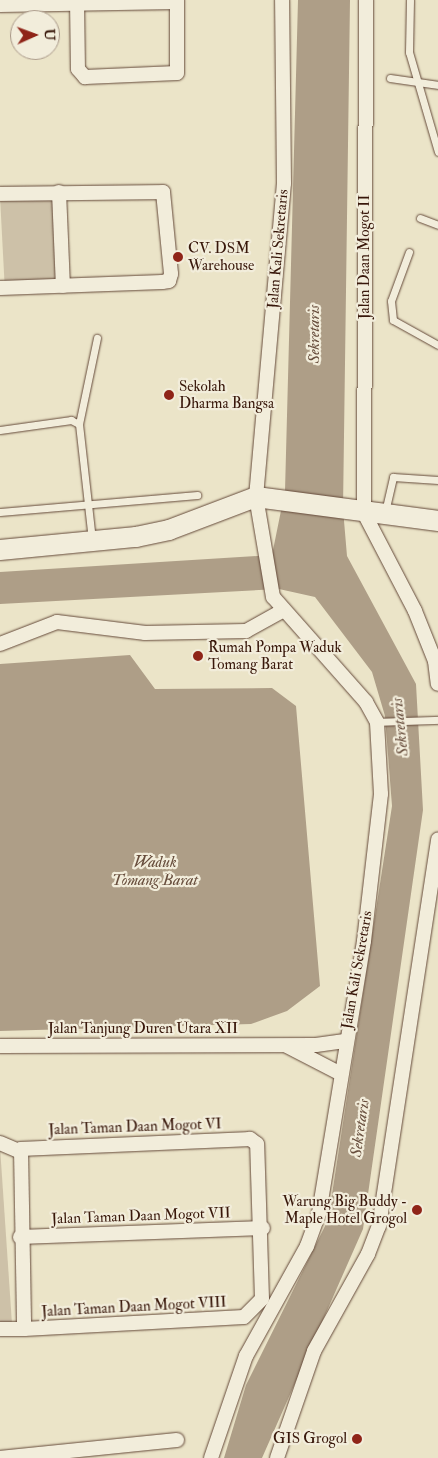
<!DOCTYPE html>
<html>
<head>
<meta charset="utf-8">
<style>
	body { margin:0 }
	#map { position:relative; width:438px; height:1458px; overflow:hidden; background:#ebe4c8; font-family:"IM FELL Double Pica",serif }
	div>[style] { position:absolute }
	.green>* { inset:0; background:#cdc1a8; transform-origin:0 0 }
	.water>* { inset:0; background:#ae9e87 }
	.roads { filter:drop-shadow(0 0 1px #654a3a) drop-shadow(0 0 1px #654a3a) }
	.lane>* { height:7px; margin:-3.5px; padding:0 3.5px; transform-origin:3.5px; border-radius:3.5px; background:#f2eddb }
	.street>* { height:14px; margin:-7px; padding:0 7px; transform-origin:7px; border-radius:7px; background:#f2eddb }
	.secondary>* { height:20px; margin:-10px; padding:0 10px; transform-origin:10px; border-radius:10px; background:#f2eddb }
	.dots>* { width:14px; height:14px; translate:-50% -50%; box-sizing:border-box; border:2px solid #f2eddb; border-radius:50% }
	span { translate:-50% -50%; white-space:nowrap; text-align:center; line-height:1.15; -webkit-text-stroke:4.5px #f2eddb; paint-order:stroke }
	.poi-label { font-size:15px; color:#38170a }
	.left { translate:0 -50%; text-align:left }
	.right { translate:-100% -50%; text-align:right }
	.street-label { font-size:15px; color:#38170a }
	.water-label { font-size:16px; color:#674d3c; font-style:italic }
	.north { position:absolute; left:10px; top:10px; width:50px; height:50px; box-sizing:border-box; background:#f2eddb; border:1px solid #a89787; border-radius:50%; rotate:88deg; font-size:14px; font-weight:700; line-height:20px; text-align:center; color:#38170a }
	.north::after { content:''; display:block; margin:auto; width:18px; height:22px; background:#8f2418; clip-path:polygon(50% 0,100% 100%,50% 72%,0 100%) }
</style>
</head>
<body>
<div id="map">
	<div class="green">
		<i style="left:57px;top:195px;width:90px;height:57px;rotate:87deg"></i>
		<i style="clip-path:polygon(0 1147px,12px 1324px,0 1325px)"></i>
	</div>
	<div class="water">
		<i style="clip-path:polygon(298px 0,350px 0,343px 509px,347px 556px,416px 684px,423px 810px,363px 1229px,262px 1458px,224px 1458px,246px 1385px,328px 1220px,392px 806px,385px 716px,372px 672px,315px 597px,279px 589px,0 604px,0 572px,272px 555px,285px 491px)"></i>
		<i style="clip-path:polygon(130px 655px,155px 689px,272px 688px,296px 706px,320px 986px,287px 1011px,251px 1024px,0 1031px,0 664px)"></i>
	</div>
	<div class="roads">
		<div class="lane">
			<i style="left:410px;top:0;width:52px;rotate:91.1deg"></i>
			<i style="left:409px;top:52px;width:104px;rotate:73.8deg"></i>
			<i style="left:390px;top:78px;width:49px;rotate:8.3deg"></i>
			<i style="left:420px;top:218px;width:19px;rotate:21deg"></i>
			<i style="left:409px;top:252px;width:52px;rotate:110.2deg"></i>
			<i style="left:391px;top:301px;width:19px;rotate:84deg"></i>
			<i style="left:393px;top:320px;width:51px;rotate:29.1deg"></i>
			<i style="left:79px;top:424px;width:88px;rotate:-78.2deg"></i>
			<i style="left:0;top:430px;width:72px;rotate:-8deg"></i>
			<i style="left:71px;top:420px;width:9px;rotate:27deg"></i>
			<i style="left:79px;top:424px;width:116px;rotate:83.6deg"></i>
			<i style="left:0;top:512px;width:198px;rotate:-4.9deg"></i>
			<i style="left:385px;top:512px;width:36px;rotate:-77deg"></i>
			<i style="left:393px;top:477px;width:45px;rotate:3.8deg"></i>
			<i style="left:377px;top:722px;width:61px;rotate:-1.9deg"></i>
		</div>
		<div class="street">
			<i style="left:77px;top:0;width:69px;rotate:89.2deg"></i>
			<i style="left:78px;top:69px;width:11px;rotate:49deg"></i>
			<i style="left:85px;top:77px;width:92px;rotate:-2.5deg"></i>
			<i style="left:177px;top:73px;width:73px;rotate:-90deg"></i>
			<i style="left:366px;top:0;width:513px;rotate:90.22deg"></i>
			<i style="left:364px;top:513px;width:110px;rotate:62.5deg"></i>
			<i style="left:415px;top:611px;width:54px;rotate:68.2deg"></i>
			<i style="left:435px;top:661px;width:23px;rotate:83deg"></i>
			<i style="left:0;top:5px;width:177px;rotate:-1deg"></i>
			<i style="left:59px;top:192px;width:94px;rotate:87.6deg"></i>
			<i style="left:0;top:194px;width:163px;rotate:-0.7deg"></i>
			<i style="left:163px;top:192px;width:82px;rotate:84.4deg"></i>
			<i style="left:171px;top:274px;width:7px;rotate:106deg"></i>
			<i style="left:169px;top:281px;width:7px;rotate:172deg"></i>
			<i style="left:162px;top:282px;width:162px;rotate:177.9deg"></i>
			<i style="left:0;top:644px;width:61px;rotate:-21.1deg"></i>
			<i style="left:57px;top:622px;width:89px;rotate:7.1deg"></i>
			<i style="left:145px;top:633px;width:101px;rotate:-1.1deg"></i>
			<i style="left:246px;top:631px;width:41px;rotate:-29.1deg"></i>
			<i style="left:0;top:1046px;width:316px;rotate:-0.2deg"></i>
			<i style="left:316px;top:1045px;width:29px;rotate:-8deg"></i>
			<i style="left:287px;top:1046px;width:59px;rotate:27.4deg"></i>
			<i style="left:0;top:1143px;width:21px;rotate:23deg"></i>
			<i style="left:20px;top:1237px;width:243px;rotate:-2.1deg"></i>
			<i style="left:0;top:1329px;width:24px"></i>
			<i style="left:24px;top:1329px;width:220px;rotate:-3.1deg"></i>
			<i style="left:244px;top:1317px;width:25px;rotate:-45deg"></i>
			<i style="left:262px;top:1299px;width:155px;rotate:-91.8deg"></i>
			<i style="left:257px;top:1144px;width:9px;rotate:-144deg"></i>
			<i style="left:250px;top:1139px;width:229px;rotate:177.5deg"></i>
			<i style="left:21px;top:1149px;width:180px;rotate:89deg"></i>
			<i style="left:0;top:1458px;width:178px;rotate:-5.8deg"></i>
			<i style="left:211px;top:1458px;width:108px;rotate:-71.1deg"></i>
			<i style="left:246px;top:1356px;width:126px;rotate:-61deg"></i>
			<i style="left:307px;top:1246px;width:35px;rotate:-70deg"></i>
			<i style="left:319px;top:1213px;width:276px;rotate:-80.6deg"></i>
			<i style="left:364px;top:941px;width:148px;rotate:-83.4deg"></i>
			<i style="left:381px;top:794px;width:72px;rotate:-93.2deg"></i>
			<i style="left:377px;top:722px;width:23px;rotate:-119deg"></i>
			<i style="left:366px;top:702px;width:140px;rotate:-131.5deg"></i>
			<i style="left:273px;top:597px;width:101px;rotate:-99.6deg"></i>
			<i style="left:256px;top:497px;width:315px;rotate:-84.9deg"></i>
			<i style="left:284px;top:183px;width:183px;rotate:-90.6deg"></i>
			<i style="left:277px;top:1458px;width:113px;rotate:-70.9deg"></i>
			<i style="left:314px;top:1351px;width:111px;rotate:-60.9deg"></i>
			<i style="left:368px;top:1254px;width:30px;rotate:-69deg"></i>
			<i style="left:379px;top:1226px;width:391px;rotate:-81.3deg"></i>
		</div>
		<div class="secondary">
			<i style="left:0;top:550px;width:137px;rotate:-5.5deg"></i>
			<i style="left:136px;top:537px;width:34px;rotate:-12deg"></i>
			<i style="left:169px;top:530px;width:93px;rotate:-20.8deg"></i>
			<i style="left:256px;top:497px;width:184px;rotate:7.5deg"></i>
		</div>
	</div>
	<div class="dots">
		<i style="left:178px;top:257px;background:#8f2418"></i>
		<i style="left:169px;top:395px;background:#8f2418"></i>
		<i style="left:198px;top:656px;background:#8f2418"></i>
		<i style="left:417px;top:1210px;background:#8f2418"></i>
		<i style="left:357px;top:1439px;background:#8f2418"></i>
	</div>
	<div class="poi-label">
		<span class="left" style="left:188px;top:257px">CV. DSM<br>Warehouse</span>
		<span class="left" style="left:179px;top:395px">Sekolah<br>Dharma Bangsa</span>
		<span class="left" style="left:208px;top:656px">Rumah Pompa Waduk<br>Tomang Barat</span>
		<span class="right" style="left:407px;top:1210px">Warung Big Buddy -<br>Maple Hotel Grogol</span>
		<span class="right" style="left:347px;top:1439px">GIS Grogol</span>
	</div>
	<div class="street-label">
		<span style="left:278px;top:249px;rotate:-85deg">Jalan Kali Sekretaris</span>
		<span style="left:365px;top:257px;rotate:-90deg">Jalan Daan Mogot II</span>
		<span style="left:357px;top:970px;rotate:-80deg">Jalan Kali Sekretaris</span>
		<span style="left:143px;top:1029px">Jalan Tanjung Duren Utara XII</span>
		<span style="left:135px;top:1127px;rotate:-2deg">Jalan Taman Daan Mogot VI</span>
		<span style="left:141px;top:1216px;rotate:-2deg">Jalan Taman Daan Mogot VII</span>
		<span style="left:134px;top:1307px;rotate:-3deg">Jalan Taman Daan Mogot VIII</span>
	</div>
	<div class="water-label">
		<span style="left:314px;top:334px;rotate:-90deg">Sekretaris</span>
		<span style="left:400px;top:727px;rotate:-96deg">Sekretaris</span>
		<span style="left:155px;top:871px">Waduk<br>Tomang Barat</span>
		<span style="left:360px;top:1128px;rotate:-82deg">Sekretaris</span>
	</div>
	<div class="north">U</div>
</div>
</body>
</html>
